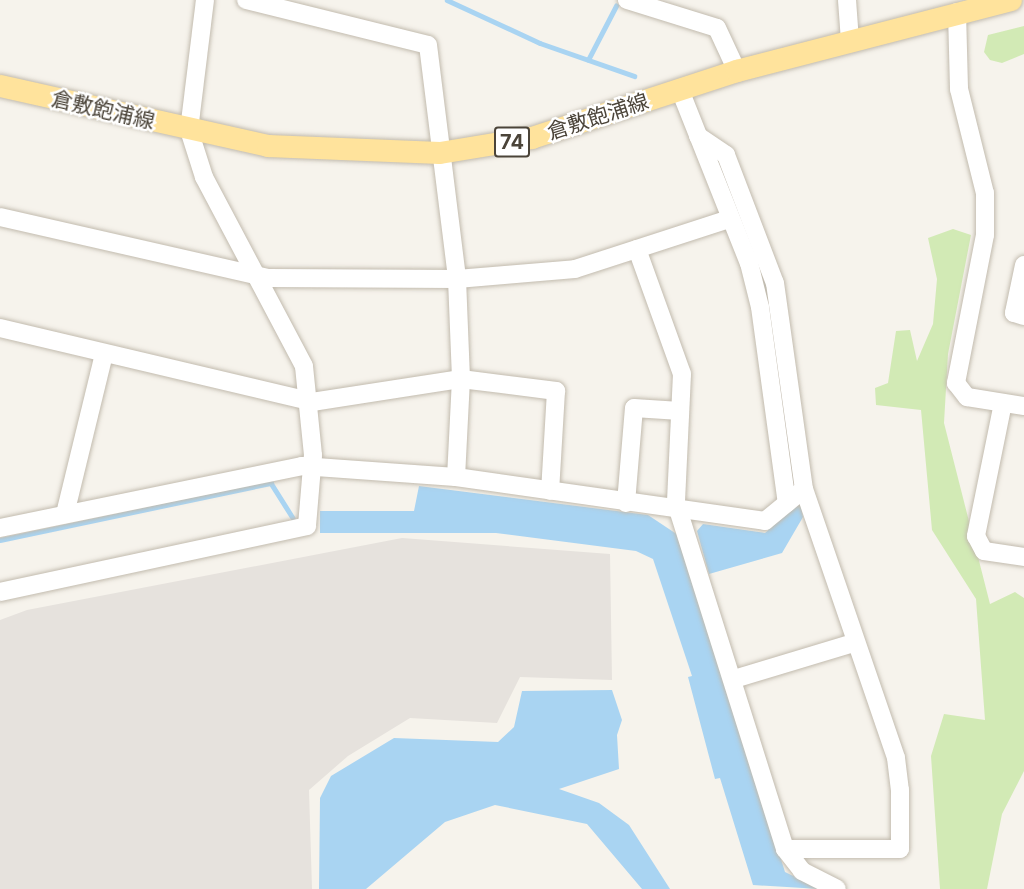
<!DOCTYPE html>
<html>
<head>
<meta charset="utf-8">
<style>
	body { margin:0 }
	#map { position:relative; width:1024px; height:889px; overflow:hidden; background:#f6f3ec; font-family:Inter,"Noto Sans JP",sans-serif }
	div>[style] { position:absolute }
	.industrial>* { inset:0; background:#e6e2dd }
	.green>* { inset:0; background:#d2eab5 }
	.water>* { inset:0; background:#a9d4f2 }
	.stream>* { height:4.5px; margin:-2.25px; padding:0 2.25px; transform-origin:2.25px; border-radius:2.25px; background:#a9d4f2 }
	.roads { filter:drop-shadow(0 0 2px #c2bbae) drop-shadow(0 0 2px #c2bbae) }
	.minor>* { height:18px; margin:-9px; padding:0 9px; transform-origin:9px; border-radius:9px; background:#fff }
	.major>* { height:22px; margin:-11px; padding:0 11px; transform-origin:11px; border-radius:11px; background:#ffe39c }
	span { translate:-50% -50%; white-space:nowrap; text-align:center; line-height:1.15; -webkit-text-stroke:5px #fff; paint-order:stroke }
	.shield-label span { padding:2px 4px; background:#fff; border:2px solid; border-radius:4px; -webkit-text-stroke-width:0 }
	.shield-label { font-size:20px; color:#4b4439; font-weight:700 }
	.street-label { font-size:21px; color:#4b4439 }
</style>
</head>
<body>
<div id="map">
	<div class="industrial">
		<i style="clip-path:polygon(402px 538px,610px 554px,612px 680px,520px 677px,497px 723px,410px 718px,348px 756px,309px 790px,312px 889px,0 889px,0 620px,27px 610px)"></i>
	</div>
	<div class="green">
		<i style="clip-path:polygon(1024px 26px,1024px 54px,1002px 63px,990px 60px,984px 52px,988px 35px)"></i>
		<i style="clip-path:polygon(953px 229px,971px 235px,948px 354px,944px 423px,990px 604px,1015px 592px,1024px 598px,1024px 771px,1002px 814px,987px 889px,940px 889px,931px 756px,944px 714px,985px 720px,976px 599px,932px 530px,921px 410px,876px 405px,875px 388px,888px 383px,896px 331px,910px 330px,917px 361px,933px 324px,937px 279px,928px 238px)"></i>
	</div>
	<div class="water">
		<i style="clip-path:polygon(419px 486px,648px 515px,678px 535px,785px 872px,820px 889px,753px 885px,720px 778px,715px 779px,688px 677px,692px 676px,653px 559px,636px 551px,496px 533px,320px 533px,320px 511px,414px 511px)"></i>
		<i style="clip-path:polygon(796px 505px,801px 505px,803px 517px,782px 553px,709px 574px,697px 531px,703px 524px,765px 533px)"></i>
		<i style="clip-path:polygon(612px 690px,622px 720px,617px 735px,619px 769px,559px 789px,599px 803px,629px 825px,670px 889px,642px 889px,587px 824px,495px 805px,445px 822px,366px 889px,319px 889px,320px 798px,331px 776px,394px 738px,498px 742px,514px 727px,522px 691px)"></i>
	</div>
	<div class="stream">
		<i style="left:447px;top:0;width:102px;rotate:24.8deg"></i>
		<i style="left:540px;top:43px;width:100px;rotate:19.3deg"></i>
		<i style="left:588px;top:60px;width:61px;rotate:-62.6deg"></i>
		<i style="left:760px;top:271px;width:37px;rotate:76deg"></i>
		<i style="left:776px;top:354px;width:27px;rotate:84deg"></i>
		<i style="left:787px;top:440px;width:52px;rotate:81.1deg"></i>
		<i style="left:0;top:540px;width:277px;rotate:-11.9deg"></i>
		<i style="left:271px;top:483px;width:41px;rotate:57.8deg"></i>
	</div>
	<div class="roads">
		<div class="minor">
			<i style="left:246px;top:0;width:187px;rotate:13.9deg"></i>
			<i style="left:428px;top:45px;width:236px;rotate:82.9deg"></i>
			<i style="left:457px;top:279px;width:100px;rotate:87.7deg"></i>
			<i style="left:461px;top:379px;width:98px;rotate:92.9deg"></i>
			<i style="left:627px;top:0;width:94px;rotate:17.3deg"></i>
			<i style="left:717px;top:28px;width:47px;rotate:65.1deg"></i>
			<i style="left:847px;top:0;width:41px;rotate:85.8deg"></i>
			<i style="left:957px;top:12px;width:77px;rotate:88.5deg"></i>
			<i style="left:959px;top:89px;width:107px;rotate:76deg"></i>
			<i style="left:985px;top:193px;width:42px;rotate:90deg"></i>
			<i style="left:985px;top:235px;width:151px;rotate:101.1deg"></i>
			<i style="left:956px;top:383px;width:18px;rotate:52deg"></i>
			<i style="left:967px;top:397px;width:58px;rotate:9deg"></i>
			<i style="left:680px;top:90px;width:186px;rotate:68.3deg"></i>
			<i style="left:749px;top:263px;width:45px;rotate:76deg"></i>
			<i style="left:760px;top:307px;width:198px;rotate:82.2deg"></i>
			<i style="left:698px;top:136px;width:34px;rotate:34deg"></i>
			<i style="left:726px;top:155px;width:137px;rotate:69.1deg"></i>
			<i style="left:775px;top:283px;width:208px;rotate:82deg"></i>
			<i style="left:804px;top:489px;width:284px;rotate:71.1deg"></i>
			<i style="left:896px;top:758px;width:32px;rotate:83deg"></i>
			<i style="left:900px;top:790px;width:59px;rotate:90deg"></i>
			<i style="left:900px;top:849px;width:115px;rotate:180deg"></i>
			<i style="left:0;top:217px;width:275px;rotate:12.8deg"></i>
			<i style="left:268px;top:278px;width:189px;rotate:0.3deg"></i>
			<i style="left:457px;top:279px;width:118px;rotate:-4.8deg"></i>
			<i style="left:575px;top:269px;width:162px;rotate:-18deg"></i>
			<i style="left:637px;top:249px;width:133px;rotate:70.2deg"></i>
			<i style="left:682px;top:374px;width:129px;rotate:92.7deg"></i>
			<i style="left:676px;top:503px;width:363px;rotate:72.5deg"></i>
			<i style="left:785px;top:849px;width:28px;rotate:52deg"></i>
			<i style="left:802px;top:871px;width:39px;rotate:27deg"></i>
			<i style="left:1024px;top:265px;width:49px;rotate:101.8deg"></i>
			<i style="left:1014px;top:313px;width:10px;rotate:17deg"></i>
			<i style="left:0;top:328px;width:321px;rotate:13.3deg"></i>
			<i style="left:312px;top:402px;width:151px;rotate:-8.8deg"></i>
			<i style="left:461px;top:379px;width:96px;rotate:7.2deg"></i>
			<i style="left:556px;top:391px;width:100px;rotate:93.4deg"></i>
			<i style="left:1003px;top:403px;width:136px;rotate:101.5deg"></i>
			<i style="left:976px;top:536px;width:17px;rotate:62deg"></i>
			<i style="left:984px;top:551px;width:40px;rotate:8.5deg"></i>
			<i style="left:626px;top:503px;width:95px;rotate:-85.2deg"></i>
			<i style="left:634px;top:408px;width:46px;rotate:3.7deg"></i>
			<i style="left:65px;top:514px;width:165px;rotate:-76.3deg"></i>
			<i style="left:0;top:528px;width:308px;rotate:-11.6deg"></i>
			<i style="left:302px;top:466px;width:154px;rotate:4.1deg"></i>
			<i style="left:456px;top:477px;width:312px;rotate:8.1deg"></i>
			<i style="left:765px;top:521px;width:50px;rotate:-39.4deg"></i>
			<i style="left:0;top:592px;width:314px;rotate:-12.1deg"></i>
			<i style="left:307px;top:526px;width:71px;rotate:-85.2deg"></i>
			<i style="left:313px;top:455px;width:89px;rotate:-95.8deg"></i>
			<i style="left:304px;top:366px;width:214px;rotate:-117.9deg"></i>
			<i style="left:204px;top:177px;width:49px;rotate:-107.7deg"></i>
			<i style="left:189px;top:130px;width:131px;rotate:-83deg"></i>
			<i style="left:734px;top:679px;width:124px;rotate:-16.8deg"></i>
		</div>
		<div class="major">
			<i style="left:0;top:86px;width:275px;rotate:12.6deg"></i>
			<i style="left:268px;top:146px;width:172px;rotate:2.3deg"></i>
			<i style="left:440px;top:153px;width:93px;rotate:-9.3deg"></i>
			<i style="left:532px;top:138px;width:216px;rotate:-18.1deg"></i>
			<i style="left:737px;top:71px;width:283px;rotate:-14.5deg"></i>
		</div>
	</div>
	<div class="shield-label">
		<span style="left:512px;top:142px">74</span>
	</div>
	<div class="street-label">
		<span style="left:103px;top:110px;rotate:13deg">倉敷飽浦線</span>
		<span style="left:598px;top:117px;rotate:-18deg">倉敷飽浦線</span>
	</div>
</div>
</body>
</html>
